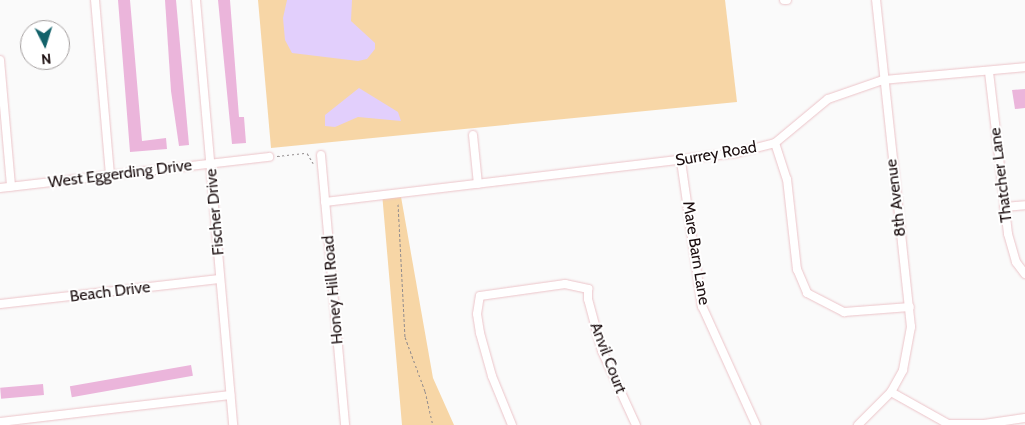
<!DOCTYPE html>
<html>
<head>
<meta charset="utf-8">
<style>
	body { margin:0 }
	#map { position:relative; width:1025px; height:425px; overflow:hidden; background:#fafafa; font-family:Cabin,sans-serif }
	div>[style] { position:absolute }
	.green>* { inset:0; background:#f7d6a6 }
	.water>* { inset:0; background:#e2cffc }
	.building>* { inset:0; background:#ebb5db; transform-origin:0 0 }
	.path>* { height:1px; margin-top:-0.5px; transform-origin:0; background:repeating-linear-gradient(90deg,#928c8d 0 2.5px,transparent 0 5px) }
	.roads { filter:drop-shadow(0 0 1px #ecc4c9) drop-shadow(0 0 1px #ecc4c9) }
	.minor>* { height:8px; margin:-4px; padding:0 4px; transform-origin:4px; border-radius:4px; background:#fff }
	span { translate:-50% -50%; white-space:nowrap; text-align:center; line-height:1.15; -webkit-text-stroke:4px #fff; paint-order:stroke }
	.street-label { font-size:16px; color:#1b0e0f }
	.north { position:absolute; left:20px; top:20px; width:50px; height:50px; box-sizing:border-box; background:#fff; border:1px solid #a49f9f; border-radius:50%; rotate:175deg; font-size:14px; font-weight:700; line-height:20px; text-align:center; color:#1b0e0f }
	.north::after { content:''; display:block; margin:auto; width:18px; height:22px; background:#13626a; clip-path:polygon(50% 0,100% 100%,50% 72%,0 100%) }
</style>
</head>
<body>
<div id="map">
	<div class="green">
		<i style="clip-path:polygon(258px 0,725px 0,737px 102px,271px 148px)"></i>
		<i style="clip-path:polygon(400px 191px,433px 378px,454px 425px,402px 425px,382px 193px)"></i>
	</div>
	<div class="water">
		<i style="clip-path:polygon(287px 0,352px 0,351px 21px,375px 43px,375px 49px,367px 59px,358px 61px,292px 53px,285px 40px,283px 18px)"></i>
		<i style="clip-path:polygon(359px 88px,398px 112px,401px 121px,358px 117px,335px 127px,325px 126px,325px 115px)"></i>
	</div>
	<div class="building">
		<i style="clip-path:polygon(118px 0,130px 0,142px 141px,166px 138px,167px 149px,130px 152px)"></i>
		<i style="clip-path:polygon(165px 0,176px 0,189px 145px,179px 146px,171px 91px)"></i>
		<i style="clip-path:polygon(218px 0,230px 0,239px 117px,244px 117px,246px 143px,232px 144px)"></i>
		<i style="clip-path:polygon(1025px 89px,1025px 108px,1015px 109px,1012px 90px)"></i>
		<i style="left:191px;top:365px;width:11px;height:123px;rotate:80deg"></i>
		<i style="left:43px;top:384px;width:11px;height:43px;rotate:85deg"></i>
	</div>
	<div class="path">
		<i style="left:277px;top:156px;width:30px;rotate:-6deg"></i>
		<i style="left:307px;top:153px;width:12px;rotate:59deg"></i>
		<i style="left:398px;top:204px;width:133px;rotate:87deg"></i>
		<i style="left:405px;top:337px;width:58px;rotate:69.7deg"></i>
		<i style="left:425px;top:391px;width:35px;rotate:77deg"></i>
	</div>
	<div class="roads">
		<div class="minor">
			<i style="left:95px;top:0;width:176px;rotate:85.1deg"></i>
			<i style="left:196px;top:0;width:427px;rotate:85deg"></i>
			<i style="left:784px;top:0;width:3px"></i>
			<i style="left:0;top:60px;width:127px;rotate:85deg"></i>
			<i style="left:989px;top:72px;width:163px;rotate:83.3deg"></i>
			<i style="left:1008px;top:234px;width:29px;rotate:74deg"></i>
			<i style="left:1016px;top:262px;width:15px;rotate:53deg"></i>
			<i style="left:473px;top:135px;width:49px;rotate:84.2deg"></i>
			<i style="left:775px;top:143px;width:38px;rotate:72deg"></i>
			<i style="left:787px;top:179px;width:91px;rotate:83.7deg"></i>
			<i style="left:797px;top:269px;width:26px;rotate:67deg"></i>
			<i style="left:807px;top:293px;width:42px;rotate:27.2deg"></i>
			<i style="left:844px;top:312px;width:66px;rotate:-4.3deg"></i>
			<i style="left:321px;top:155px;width:271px;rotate:84.9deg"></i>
			<i style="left:681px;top:161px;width:147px;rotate:81.8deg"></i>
			<i style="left:702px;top:306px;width:131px;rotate:65.6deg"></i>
			<i style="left:0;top:188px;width:271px;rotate:-6.6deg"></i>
			<i style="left:325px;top:202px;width:414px;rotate:-6.8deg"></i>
			<i style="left:736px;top:153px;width:40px;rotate:-14.4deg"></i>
			<i style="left:775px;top:143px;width:69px;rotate:-39.7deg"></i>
			<i style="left:828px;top:99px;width:58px;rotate:-19.1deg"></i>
			<i style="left:883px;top:80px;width:143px;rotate:-5.2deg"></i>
			<i style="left:1004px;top:207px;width:21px;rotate:-5deg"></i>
			<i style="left:0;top:304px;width:221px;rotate:-6.5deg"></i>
			<i style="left:891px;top:392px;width:65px;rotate:29.3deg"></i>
			<i style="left:948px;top:424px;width:36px"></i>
			<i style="left:984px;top:424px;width:41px;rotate:-8.3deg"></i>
			<i style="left:0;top:422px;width:232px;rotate:-6.7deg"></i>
			<i style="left:512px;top:425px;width:53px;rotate:-112.2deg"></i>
			<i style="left:492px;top:376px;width:45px;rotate:-105.6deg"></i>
			<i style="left:480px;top:333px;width:19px;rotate:-99deg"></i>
			<i style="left:477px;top:314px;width:18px;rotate:-81deg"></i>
			<i style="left:480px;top:296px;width:86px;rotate:-8deg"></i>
			<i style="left:565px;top:284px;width:24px;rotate:12deg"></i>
			<i style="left:588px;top:289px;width:10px;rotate:90deg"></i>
			<i style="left:588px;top:299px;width:54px;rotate:74.9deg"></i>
			<i style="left:602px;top:351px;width:81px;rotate:65.3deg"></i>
			<i style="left:858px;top:425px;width:47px;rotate:-45deg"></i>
			<i style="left:891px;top:392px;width:25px;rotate:-61deg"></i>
			<i style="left:903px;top:370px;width:44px;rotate:-79.5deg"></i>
			<i style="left:911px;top:327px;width:329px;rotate:-96.1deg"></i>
		</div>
	</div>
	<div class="street-label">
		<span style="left:716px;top:154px;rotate:-10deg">Surrey Road</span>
		<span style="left:120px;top:174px;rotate:-7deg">West Eggerding Drive</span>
		<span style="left:1001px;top:175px;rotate:-97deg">Thatcher Lane</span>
		<span style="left:896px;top:198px;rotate:-97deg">8th Avenue</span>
		<span style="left:215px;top:212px;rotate:-95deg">Fischer Drive</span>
		<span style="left:696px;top:253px;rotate:81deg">Mare Barn Lane</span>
		<span style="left:333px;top:290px;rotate:-95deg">Honey Hill Road</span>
		<span style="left:110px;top:292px;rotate:-7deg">Beach Drive</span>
		<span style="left:608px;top:358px;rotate:69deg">Anvil Court</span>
	</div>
	<div class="north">N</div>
</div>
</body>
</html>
